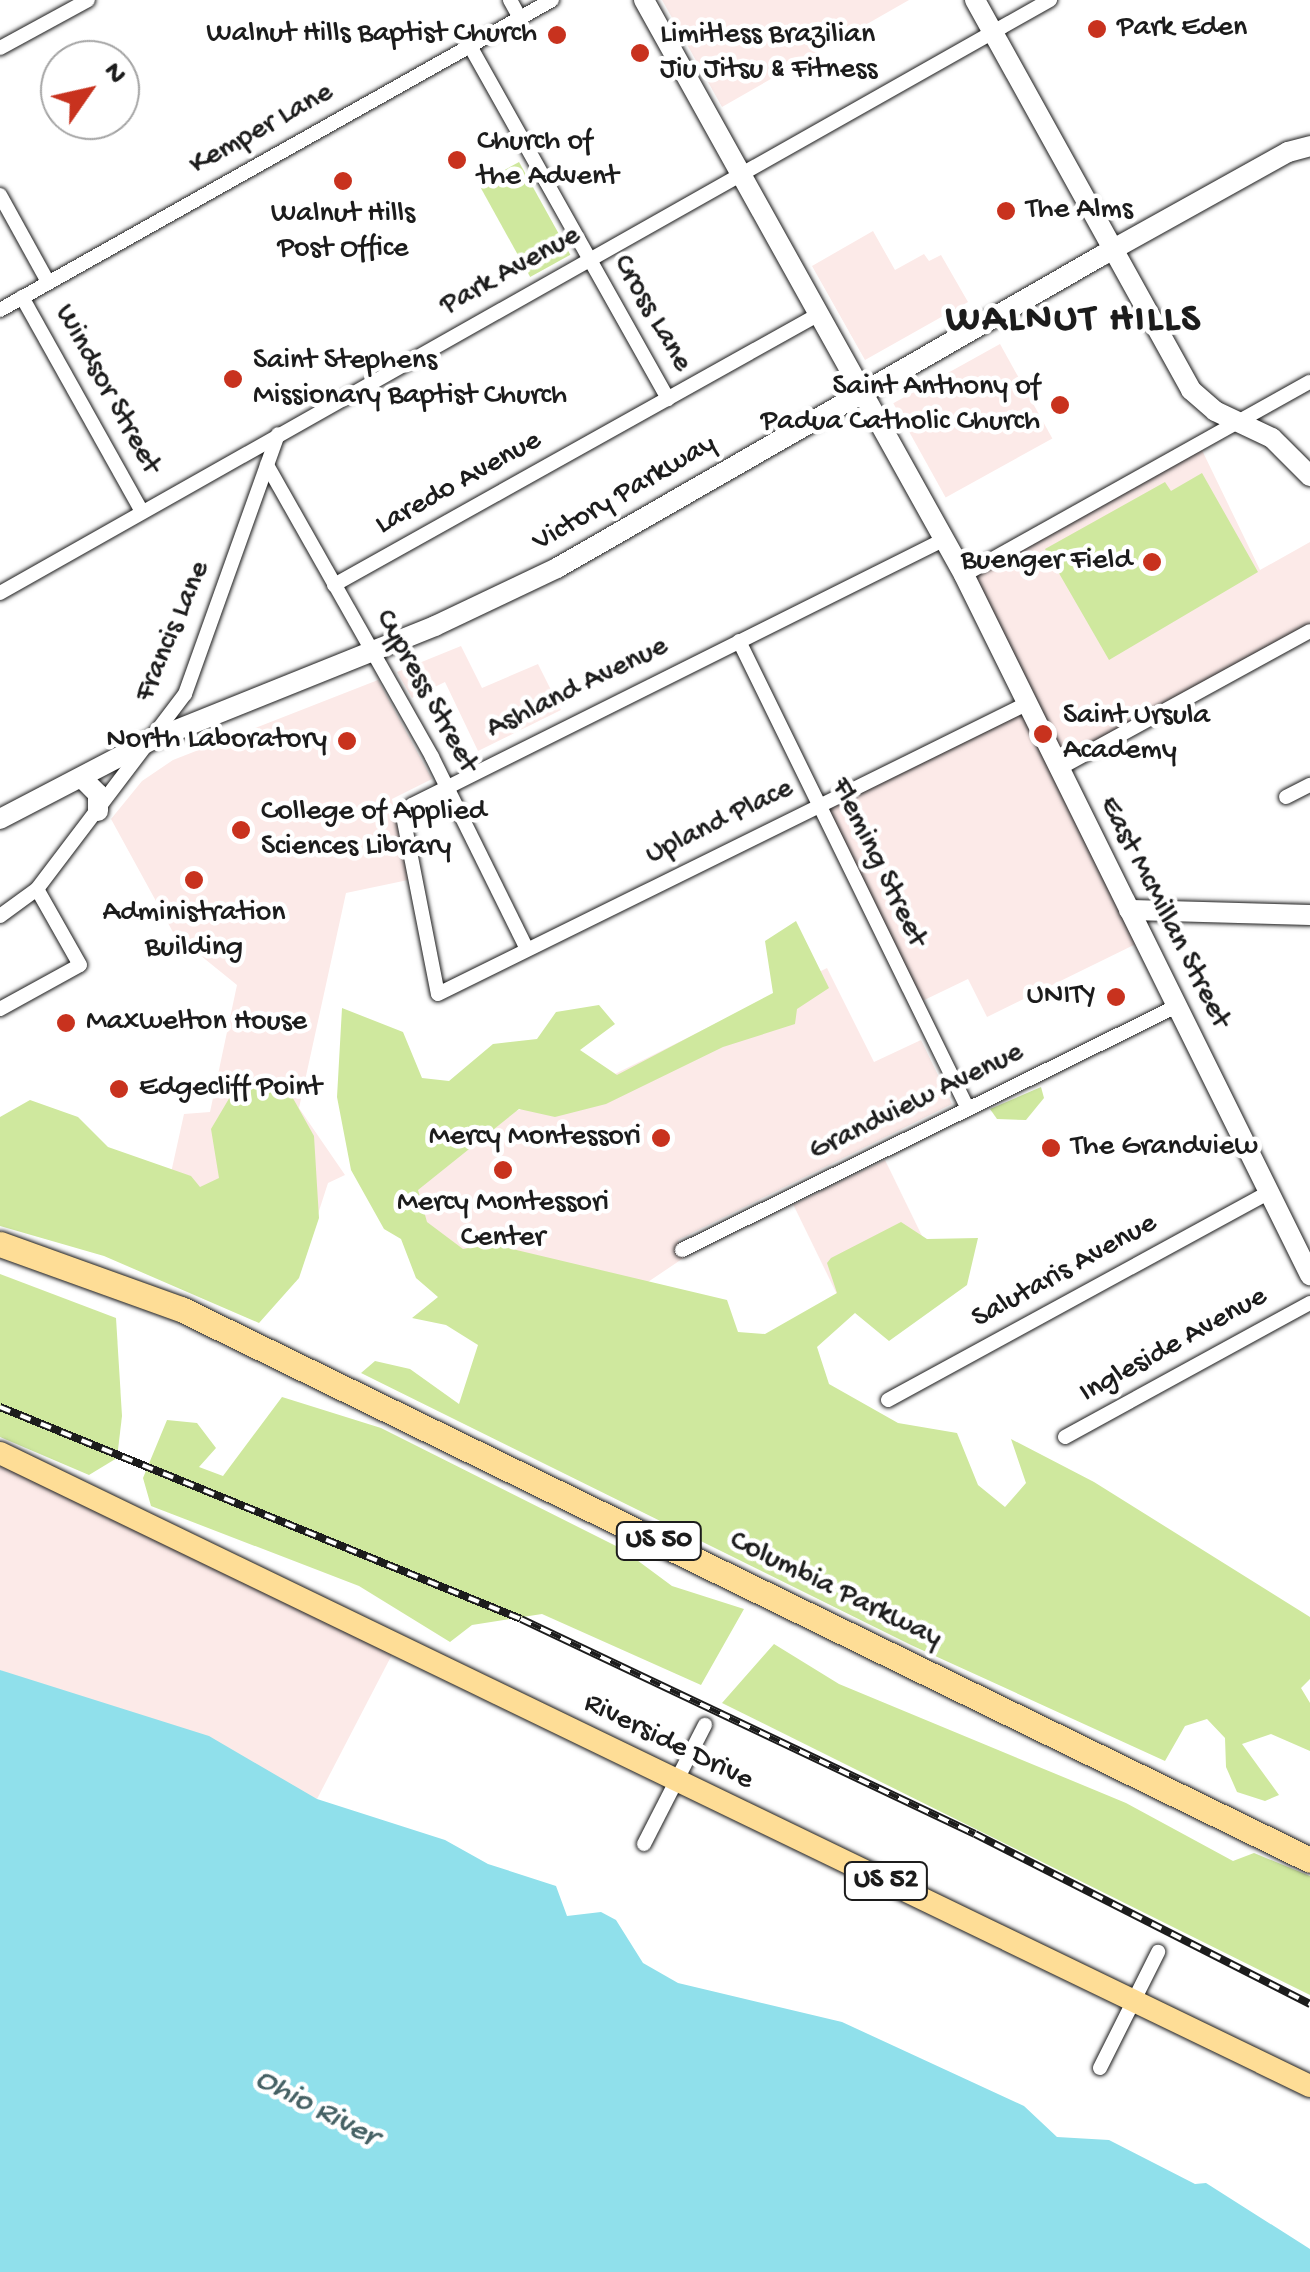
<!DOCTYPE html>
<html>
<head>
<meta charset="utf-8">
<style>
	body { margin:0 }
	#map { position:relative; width:1310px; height:2272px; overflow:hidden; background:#fff; font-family:"Gochi Hand",sans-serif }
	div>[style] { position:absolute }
	.built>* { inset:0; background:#fceae8; transform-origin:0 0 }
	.green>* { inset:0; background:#cfe89e; transform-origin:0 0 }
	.water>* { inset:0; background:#90e0eb }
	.roads { filter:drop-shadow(0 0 2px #1c1c1c) drop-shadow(0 0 2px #1c1c1c) }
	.street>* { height:14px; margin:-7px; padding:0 7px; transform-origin:7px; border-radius:7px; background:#fff }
	.secondary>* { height:20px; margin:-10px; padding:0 10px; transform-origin:10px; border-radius:10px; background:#fff }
	.primary>* { height:22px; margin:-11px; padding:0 11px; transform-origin:11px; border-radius:11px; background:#fedd96 }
	.highway>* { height:25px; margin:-12.5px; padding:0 12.5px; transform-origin:12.5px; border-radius:12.5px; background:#fedd96 }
	.rail>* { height:8px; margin-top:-4px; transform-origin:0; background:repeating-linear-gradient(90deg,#fff 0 11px,#1c1c1c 0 22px); box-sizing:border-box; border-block:2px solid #1c1c1c }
	.dots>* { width:28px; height:28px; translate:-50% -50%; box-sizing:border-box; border:5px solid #fff; border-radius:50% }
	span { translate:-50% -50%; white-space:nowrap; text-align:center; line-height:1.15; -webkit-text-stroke:9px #fff; paint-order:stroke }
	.shield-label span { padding:2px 8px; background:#fff; border:2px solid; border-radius:8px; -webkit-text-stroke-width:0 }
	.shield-label { font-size:28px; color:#1c1c1c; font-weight:700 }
	.poi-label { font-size:30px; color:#1c1c1c }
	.left { translate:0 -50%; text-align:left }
	.right { translate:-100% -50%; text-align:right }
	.street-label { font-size:30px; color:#1c1c1c }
	.water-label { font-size:32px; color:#456164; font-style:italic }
	.district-label { font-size:40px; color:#1c1c1c; font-weight:700; letter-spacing:2.5px }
	.north { position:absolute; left:40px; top:40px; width:100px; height:100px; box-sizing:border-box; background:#fff; border:2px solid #a4a4a4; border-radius:50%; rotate:56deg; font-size:28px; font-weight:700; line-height:40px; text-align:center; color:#1c1c1c }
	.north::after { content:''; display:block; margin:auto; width:35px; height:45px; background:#c8321e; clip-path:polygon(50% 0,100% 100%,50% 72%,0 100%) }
</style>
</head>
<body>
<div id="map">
	<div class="built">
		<i style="clip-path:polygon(662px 0,909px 0,722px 107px)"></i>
		<i style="clip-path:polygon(873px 231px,895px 270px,924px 254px,929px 261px,941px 255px,968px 302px,865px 360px,812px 266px)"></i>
		<i style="left:1000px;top:344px;width:108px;height:122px;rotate:61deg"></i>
		<i style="clip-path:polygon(1199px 444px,1260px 570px,1310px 542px,1310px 631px,1058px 769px,1144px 940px,987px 1017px,968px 979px,916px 1004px,818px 806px,1026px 704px,964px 575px)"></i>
		<i style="clip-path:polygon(461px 646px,482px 688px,538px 664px,561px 710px,478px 751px,445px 682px,412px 698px,397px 672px)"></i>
		<i style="clip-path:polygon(378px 680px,432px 779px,392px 799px,408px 880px,346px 893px,299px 1108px,345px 1175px,328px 1183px,296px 1282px,270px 1271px,150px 1268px,184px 1114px,210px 1112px,237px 985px,174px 934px,111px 819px,142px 781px,173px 760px)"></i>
		<i style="clip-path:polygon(827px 968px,874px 1062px,921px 1040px,952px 1104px,678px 1240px,685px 1257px,593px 1319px,501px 1244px,497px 1252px,453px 1255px,420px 1218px,387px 1156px,599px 1082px)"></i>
		<i style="left:885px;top:1160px;width:102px;height:102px;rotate:64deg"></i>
		<i style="clip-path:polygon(0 1453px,397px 1645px,317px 1799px,0 1670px)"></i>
	</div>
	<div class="green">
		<i style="left:519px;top:162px;width:106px;height:46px;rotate:61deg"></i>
		<i style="clip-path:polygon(1202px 473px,1258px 572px,1109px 660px,1045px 549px,1165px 482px,1171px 491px)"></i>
		<i style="clip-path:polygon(796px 921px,829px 988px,797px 1009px,795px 1024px,723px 1047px,606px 1104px,555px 1117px,519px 1109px,418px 1190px,427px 1222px,463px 1249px,491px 1244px,727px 1300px,738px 1332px,765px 1334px,837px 1293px,827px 1263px,831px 1258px,901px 1222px,927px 1239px,978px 1238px,967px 1285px,889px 1341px,855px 1313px,817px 1347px,829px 1384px,898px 1423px,957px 1433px,978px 1485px,1005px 1507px,1026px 1483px,1011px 1439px,1094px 1482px,1310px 1617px,1310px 1679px,1301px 1688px,1310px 1703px,1310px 1751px,1271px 1734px,1242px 1744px,1279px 1795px,1265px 1801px,1237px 1792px,1226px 1767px,1225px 1738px,1207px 1719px,1185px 1726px,1165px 1761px,911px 1645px,361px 1373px,375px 1361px,410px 1369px,459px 1404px,478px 1345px,446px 1325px,412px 1318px,438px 1297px,416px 1278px,401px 1239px,384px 1229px,351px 1170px,337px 1097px,342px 1008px,403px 1032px,422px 1078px,449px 1081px,493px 1044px,537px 1039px,556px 1012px,599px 1005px,615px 1024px,580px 1050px,617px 1075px,773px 993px,765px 941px)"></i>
		<i style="clip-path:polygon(284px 1082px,314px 1136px,319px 1218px,299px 1278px,259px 1323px,104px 1256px,0 1226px,0 1117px,30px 1100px,78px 1117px,108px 1147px,191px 1176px,200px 1187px,219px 1178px,211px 1129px,237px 1085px)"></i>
		<i style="clip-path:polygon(1041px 1087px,1044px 1098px,1026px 1120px,997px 1119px,990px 1109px)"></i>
		<i style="clip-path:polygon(0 1274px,116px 1318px,122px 1416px,117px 1458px,89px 1475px,0 1437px)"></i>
		<i style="clip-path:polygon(282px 1397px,381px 1428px,622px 1549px,672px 1586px,744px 1609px,701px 1685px,542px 1614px,472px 1625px,450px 1642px,359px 1586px,151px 1506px,143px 1478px,167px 1420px,197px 1423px,216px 1448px,199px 1467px,223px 1476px)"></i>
		<i style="clip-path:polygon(774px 1644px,839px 1684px,1126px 1803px,1233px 1861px,1254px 1853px,1310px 1876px,1310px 1995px,722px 1703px)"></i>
	</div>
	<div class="water">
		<i style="clip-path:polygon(0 1670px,209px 1736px,317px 1799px,445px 1840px,488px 1864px,556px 1886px,567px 1916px,601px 1912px,616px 1920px,643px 1963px,678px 1983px,842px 2022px,1024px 2106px,1057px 2137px,1109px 2140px,1195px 2184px,1206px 2183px,1310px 2249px,1310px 2272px,0 2272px)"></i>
	</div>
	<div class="roads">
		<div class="street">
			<i style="left:510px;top:0;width:21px;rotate:61deg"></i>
			<i style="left:470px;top:46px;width:405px;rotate:60.7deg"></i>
			<i style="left:0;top:48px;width:100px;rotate:-28.6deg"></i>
			<i style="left:0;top:195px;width:99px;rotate:61.1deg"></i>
			<i style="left:22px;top:297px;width:244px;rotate:60.8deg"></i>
			<i style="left:0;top:310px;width:633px;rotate:-29.32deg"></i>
			<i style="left:267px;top:465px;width:335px;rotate:60.5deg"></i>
			<i style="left:432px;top:757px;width:214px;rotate:63.7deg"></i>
			<i style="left:945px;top:539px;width:596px;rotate:153.48deg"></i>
			<i style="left:412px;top:805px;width:14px;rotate:129deg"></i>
			<i style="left:403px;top:816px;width:181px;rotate:78.9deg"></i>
			<i style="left:438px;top:994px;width:656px;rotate:-26.25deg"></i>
			<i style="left:964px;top:575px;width:396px;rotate:-29.2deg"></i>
			<i style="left:334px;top:585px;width:556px;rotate:-29.19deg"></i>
			<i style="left:0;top:593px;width:1206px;rotate:-29.46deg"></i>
			<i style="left:739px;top:641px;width:521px;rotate:63.93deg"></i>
			<i style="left:1058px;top:769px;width:287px;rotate:-28.7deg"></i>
			<i style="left:1286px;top:797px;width:27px;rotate:-27deg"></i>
			<i style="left:0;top:916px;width:46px;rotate:-36.1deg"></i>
			<i style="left:37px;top:889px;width:245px;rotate:-52.8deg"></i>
			<i style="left:185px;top:694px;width:276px;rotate:-70.3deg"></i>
			<i style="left:0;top:1009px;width:91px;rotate:-28.8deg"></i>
			<i style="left:80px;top:965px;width:87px;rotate:-119.5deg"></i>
			<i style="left:682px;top:1250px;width:552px;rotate:-26.24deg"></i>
			<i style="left:888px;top:1400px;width:434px;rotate:-28.6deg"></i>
			<i style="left:1065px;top:1437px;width:279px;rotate:-28.7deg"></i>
			<i style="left:644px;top:1844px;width:134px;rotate:-62.9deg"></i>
			<i style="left:1100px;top:2068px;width:130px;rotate:-63.4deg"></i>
		</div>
		<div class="secondary">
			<i style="left:644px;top:0;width:658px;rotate:60.9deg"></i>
			<i style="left:964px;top:575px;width:781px;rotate:63.7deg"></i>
			<i style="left:975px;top:0;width:446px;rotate:61deg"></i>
			<i style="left:1191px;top:390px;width:32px;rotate:41deg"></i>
			<i style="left:1215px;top:411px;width:63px;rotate:25.3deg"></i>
			<i style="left:1272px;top:438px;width:54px;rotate:45deg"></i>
			<i style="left:83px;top:779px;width:21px;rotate:45deg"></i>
			<i style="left:98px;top:794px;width:17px;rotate:90deg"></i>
			<i style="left:0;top:819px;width:174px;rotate:-27.5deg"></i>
			<i style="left:154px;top:739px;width:303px;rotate:-21.9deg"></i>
			<i style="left:435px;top:626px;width:135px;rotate:-25.4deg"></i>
			<i style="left:557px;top:568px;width:627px;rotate:-29.84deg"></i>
			<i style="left:1101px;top:256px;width:214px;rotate:-29.1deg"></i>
			<i style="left:1288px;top:152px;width:23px;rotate:-15deg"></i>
			<i style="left:1129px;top:910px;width:181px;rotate:1.6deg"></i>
		</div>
		<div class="primary">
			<i style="left:0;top:1453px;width:1455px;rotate:25.79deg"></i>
		</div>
		<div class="highway">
			<i style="left:0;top:1244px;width:192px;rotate:19.8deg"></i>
			<i style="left:181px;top:1309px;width:1256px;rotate:26.01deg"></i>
		</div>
	</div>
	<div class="rail">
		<i style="left:0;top:1407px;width:562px;rotate:22.14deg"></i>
		<i style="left:521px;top:1619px;width:502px;rotate:25.34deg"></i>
		<i style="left:975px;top:1834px;width:376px;rotate:26.9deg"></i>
	</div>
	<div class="dots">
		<i style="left:1097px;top:29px;background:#c8321e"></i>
		<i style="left:557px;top:35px;background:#c8321e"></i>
		<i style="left:640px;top:53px;background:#c8321e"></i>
		<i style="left:457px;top:160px;background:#c8321e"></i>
		<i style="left:343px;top:181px;background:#c8321e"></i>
		<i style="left:1006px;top:211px;background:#c8321e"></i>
		<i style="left:233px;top:379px;background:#c8321e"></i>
		<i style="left:1060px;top:405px;background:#c8321e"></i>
		<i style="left:1152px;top:562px;background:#c8321e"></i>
		<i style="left:1043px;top:734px;background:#c8321e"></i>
		<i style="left:347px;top:741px;background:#c8321e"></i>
		<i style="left:241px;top:830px;background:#c8321e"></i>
		<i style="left:194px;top:880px;background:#c8321e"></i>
		<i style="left:1116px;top:997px;background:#c8321e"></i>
		<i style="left:66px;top:1023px;background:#c8321e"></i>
		<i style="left:119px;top:1089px;background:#c8321e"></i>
		<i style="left:661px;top:1138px;background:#c8321e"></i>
		<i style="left:1051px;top:1148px;background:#c8321e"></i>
		<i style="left:503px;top:1170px;background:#c8321e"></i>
	</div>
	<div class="shield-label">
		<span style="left:659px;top:1541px">US 50</span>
		<span style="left:886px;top:1881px">US 52</span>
	</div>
	<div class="poi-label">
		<span class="left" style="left:1117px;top:29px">Park Eden</span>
		<span class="right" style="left:537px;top:35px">Walnut Hills Baptist Church</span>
		<span class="left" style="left:660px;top:53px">Limitless Brazilian<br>Jiu Jitsu &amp; Fitness</span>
		<span class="left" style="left:477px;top:160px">Church of<br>the Advent</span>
		<span class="left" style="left:1026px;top:211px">The Alms</span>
		<span style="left:343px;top:232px">Walnut Hills<br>Post Office</span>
		<span class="left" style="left:253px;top:379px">Saint Stephens<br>Missionary Baptist Church</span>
		<span class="right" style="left:1040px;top:405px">Saint Anthony of<br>Padua Catholic Church</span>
		<span class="right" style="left:1132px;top:562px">Buenger Field</span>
		<span class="left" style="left:1063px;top:734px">Saint Ursula<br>Academy</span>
		<span class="right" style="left:327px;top:741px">North Laboratory</span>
		<span class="left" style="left:261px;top:830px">College of Applied<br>Sciences Library</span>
		<span style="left:194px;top:931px">Administration<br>Building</span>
		<span class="right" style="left:1096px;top:997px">UNITY</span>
		<span class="left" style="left:86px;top:1023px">Maxwelton House</span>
		<span class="left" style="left:139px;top:1089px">Edgecliff Point</span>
		<span class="right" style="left:641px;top:1138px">Mercy Montessori</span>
		<span class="left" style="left:1071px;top:1148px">The Grandview</span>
		<span style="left:503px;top:1221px">Mercy Montessori<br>Center</span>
	</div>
	<div class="street-label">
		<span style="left:262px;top:130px;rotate:-29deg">Kemper Lane</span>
		<span style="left:511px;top:272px;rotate:-29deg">Park Avenue</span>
		<span style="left:651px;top:314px;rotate:60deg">Cross Lane</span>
		<span style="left:106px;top:390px;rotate:61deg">Windsor Street</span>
		<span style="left:459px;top:484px;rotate:-29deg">Laredo Avenue</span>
		<span style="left:625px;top:494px;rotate:-30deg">Victory Parkway</span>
		<span style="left:174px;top:632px;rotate:-67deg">Francis Lane</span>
		<span style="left:578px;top:689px;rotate:-26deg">Ashland Avenue</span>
		<span style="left:425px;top:692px;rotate:61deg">Cypress Street</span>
		<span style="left:720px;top:823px;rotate:-26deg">Upland Place</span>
		<span style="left:877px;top:863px;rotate:64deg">Fleming Street</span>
		<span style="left:1163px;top:913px;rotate:63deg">East McMillan Street</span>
		<span style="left:917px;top:1103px;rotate:-26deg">Grandview Avenue</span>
		<span style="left:1065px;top:1272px;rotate:-29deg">Salutaris Avenue</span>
		<span style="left:1174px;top:1346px;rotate:-29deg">Ingleside Avenue</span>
		<span style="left:835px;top:1591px;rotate:26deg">Columbia Parkway</span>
		<span style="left:668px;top:1743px;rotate:26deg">Riverside Drive</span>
	</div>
	<div class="water-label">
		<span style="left:316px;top:2109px;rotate:28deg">Ohio River</span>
	</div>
	<div class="district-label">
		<span style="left:1074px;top:321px">WALNUT HILLS</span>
	</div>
	<div class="north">N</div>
</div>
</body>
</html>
